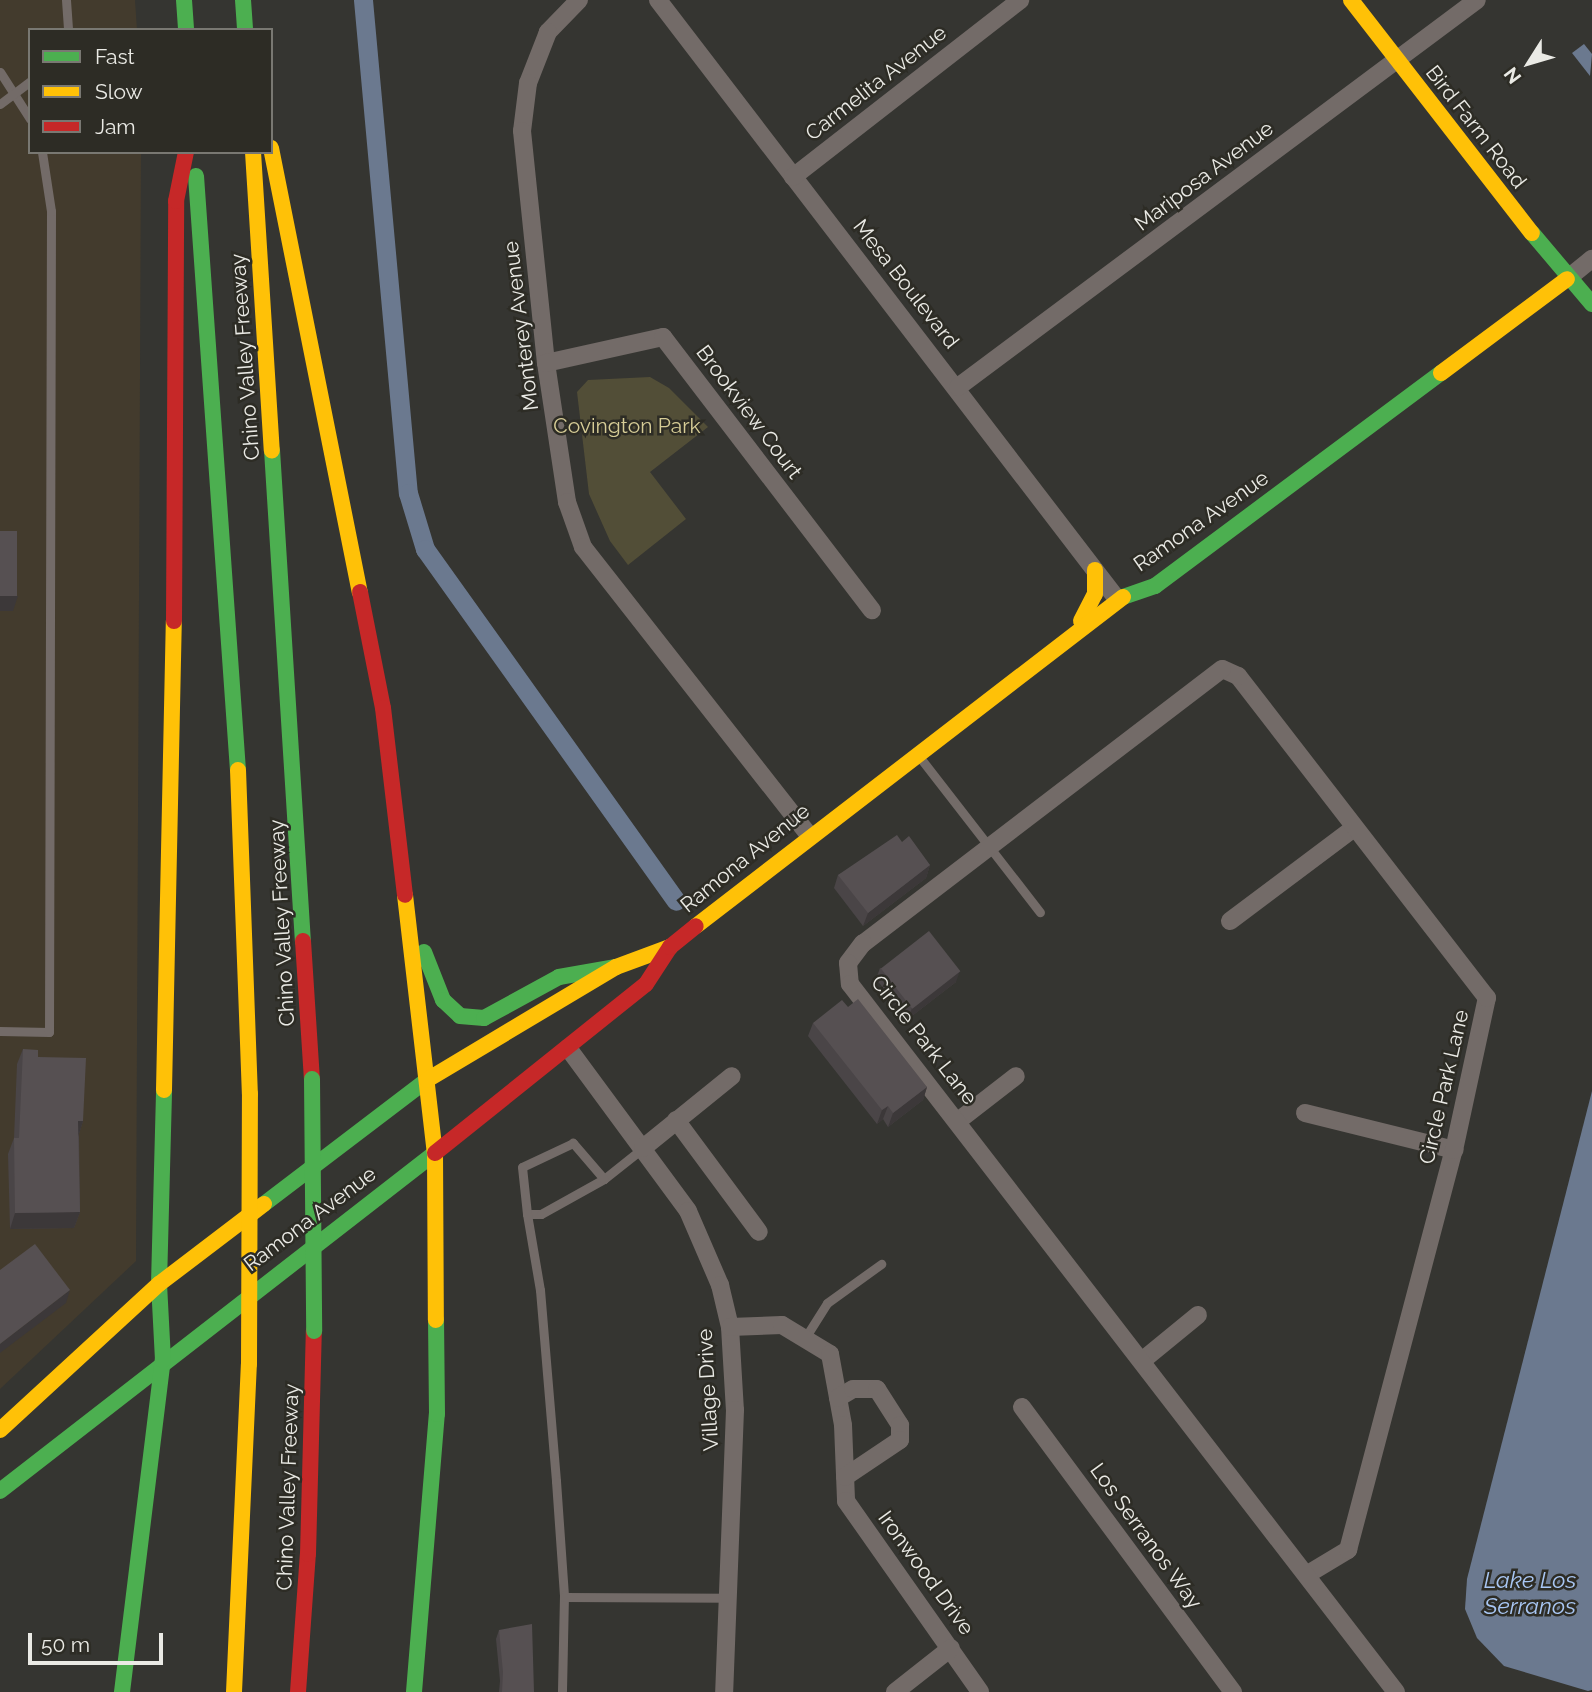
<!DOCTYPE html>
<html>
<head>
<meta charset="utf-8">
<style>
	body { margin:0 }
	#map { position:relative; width:1592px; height:1692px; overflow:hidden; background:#353531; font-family:Raleway,sans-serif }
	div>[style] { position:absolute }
	.commercial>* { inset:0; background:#433b2d }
	.green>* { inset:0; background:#524e37 }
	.water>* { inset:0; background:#6b798f }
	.canal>* { height:19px; margin:-9.5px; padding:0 9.5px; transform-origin:9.5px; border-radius:9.5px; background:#6b798f }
	.lane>* { height:9px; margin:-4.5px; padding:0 4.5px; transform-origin:4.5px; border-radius:4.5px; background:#736b68 }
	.street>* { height:18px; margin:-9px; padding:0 9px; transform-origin:9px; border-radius:9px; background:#736b68 }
	.fast>* { height:16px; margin:-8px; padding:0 8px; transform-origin:8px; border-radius:8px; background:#4caf50 }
	.slow>* { height:16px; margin:-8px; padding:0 8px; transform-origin:8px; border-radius:8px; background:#ffc107 }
	.jam>* { height:16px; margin:-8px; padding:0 8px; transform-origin:8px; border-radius:8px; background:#c62828 }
	.fast-bridge>* { height:16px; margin:-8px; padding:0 8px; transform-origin:8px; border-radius:8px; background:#4caf50 }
	.slow-bridge>* { height:16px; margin:-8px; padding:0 8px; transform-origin:8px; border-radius:8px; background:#ffc107 }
	.wall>* { inset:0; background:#4a4547 }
	.shaded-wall>* { inset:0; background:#3c3839 }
	.building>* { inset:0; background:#565052; transform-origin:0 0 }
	span { translate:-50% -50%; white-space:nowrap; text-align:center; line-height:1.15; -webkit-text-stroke:5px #2d2c25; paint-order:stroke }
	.street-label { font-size:21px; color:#eaeae5 }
	.park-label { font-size:21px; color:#d6cc96 }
	.water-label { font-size:23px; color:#a9c7f4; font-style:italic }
	.legend { position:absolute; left:28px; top:28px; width:245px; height:126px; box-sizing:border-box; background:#2d2c25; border:2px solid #797872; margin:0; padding:9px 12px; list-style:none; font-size:21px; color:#eaeae5 }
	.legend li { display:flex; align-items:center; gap:14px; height:35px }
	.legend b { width:35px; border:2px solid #797872 }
	.north { position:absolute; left:1494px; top:28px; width:70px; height:70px; -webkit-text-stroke:5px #2d2c25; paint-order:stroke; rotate:233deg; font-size:19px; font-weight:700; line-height:28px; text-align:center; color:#eaeae5 }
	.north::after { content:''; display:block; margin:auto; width:24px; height:32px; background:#eaeae5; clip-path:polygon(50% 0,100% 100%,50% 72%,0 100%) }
	.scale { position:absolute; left:28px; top:1633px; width:135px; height:32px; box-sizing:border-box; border:4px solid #eaeae5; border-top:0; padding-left:9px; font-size:21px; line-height:24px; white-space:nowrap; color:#eaeae5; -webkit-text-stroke:5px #2d2c25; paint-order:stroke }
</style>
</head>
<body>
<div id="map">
	<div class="commercial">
		<i style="clip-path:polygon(0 0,135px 0,137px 30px,30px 30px,30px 152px,141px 152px,136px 1261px,0 1389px)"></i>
	</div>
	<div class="green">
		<i style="clip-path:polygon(650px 377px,669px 388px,708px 427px,650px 472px,686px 519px,628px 565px,610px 541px,589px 494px,577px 392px,588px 380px)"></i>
	</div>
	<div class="water">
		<i style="clip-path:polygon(1584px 44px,1592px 54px,1590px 76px,1572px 53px)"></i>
		<i style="clip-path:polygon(1592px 1091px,1592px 1690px,1588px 1691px,1504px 1666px,1477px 1638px,1465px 1609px,1467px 1579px)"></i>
	</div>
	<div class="canal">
		<i style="left:363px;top:0;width:495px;rotate:84.8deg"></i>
		<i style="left:408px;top:493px;width:59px;rotate:73.1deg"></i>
		<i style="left:425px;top:549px;width:432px;rotate:54.5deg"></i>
	</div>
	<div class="lane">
		<i style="left:66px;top:0;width:30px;rotate:86deg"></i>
		<i style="left:0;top:72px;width:56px;rotate:57.4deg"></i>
		<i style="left:0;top:104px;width:38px;rotate:-37deg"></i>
		<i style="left:918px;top:755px;width:199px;rotate:52.2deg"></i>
		<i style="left:0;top:1031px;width:49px;rotate:1.2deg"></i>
		<i style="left:49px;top:1032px;width:821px;rotate:-89.86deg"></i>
		<i style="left:51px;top:211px;width:60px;rotate:-98.7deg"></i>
		<i style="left:604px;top:1179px;width:50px;rotate:-38.5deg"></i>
		<i style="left:527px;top:1214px;width:14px"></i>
		<i style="left:541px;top:1214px;width:72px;rotate:-29.1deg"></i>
		<i style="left:604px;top:1179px;width:48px;rotate:-130.7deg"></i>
		<i style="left:573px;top:1143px;width:56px;rotate:154.8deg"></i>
		<i style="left:522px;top:1167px;width:47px;rotate:83.9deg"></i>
		<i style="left:527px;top:1214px;width:77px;rotate:80.3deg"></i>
		<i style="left:540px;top:1290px;width:192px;rotate:85.2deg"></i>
		<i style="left:556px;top:1481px;width:114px;rotate:86deg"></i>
		<i style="left:564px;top:1595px;width:97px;rotate:91.2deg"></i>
		<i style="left:805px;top:1338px;width:41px;rotate:-57.8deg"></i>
		<i style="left:827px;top:1303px;width:67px;rotate:-35.8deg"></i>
		<i style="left:564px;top:1597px;width:165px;rotate:0.3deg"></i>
	</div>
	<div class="street">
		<i style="left:579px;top:0;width:45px;rotate:134.1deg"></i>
		<i style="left:548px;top:32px;width:55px;rotate:111.4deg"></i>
		<i style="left:528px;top:83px;width:48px;rotate:97.1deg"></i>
		<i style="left:522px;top:131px;width:233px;rotate:84.1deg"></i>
		<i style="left:546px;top:363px;width:141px;rotate:81.4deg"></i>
		<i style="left:567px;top:502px;width:48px;rotate:70.4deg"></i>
		<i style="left:583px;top:547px;width:366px;rotate:51.9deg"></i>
		<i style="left:658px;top:0;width:755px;rotate:52.54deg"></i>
		<i style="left:793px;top:177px;width:288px;rotate:-37.9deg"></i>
		<i style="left:1567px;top:279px;width:32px;rotate:-39deg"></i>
		<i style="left:546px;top:363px;width:120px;rotate:-12.5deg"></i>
		<i style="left:663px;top:337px;width:344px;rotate:52.6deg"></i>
		<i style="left:958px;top:387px;width:647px;rotate:-36.71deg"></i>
		<i style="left:1230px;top:921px;width:155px;rotate:-36.9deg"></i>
		<i style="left:568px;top:1048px;width:202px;rotate:53.6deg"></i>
		<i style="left:688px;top:1211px;width:81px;rotate:66.6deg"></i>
		<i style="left:720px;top:1285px;width:43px;rotate:76.6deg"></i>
		<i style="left:730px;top:1327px;width:83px;rotate:86.6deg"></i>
		<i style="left:735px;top:1410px;width:282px;rotate:92.2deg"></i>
		<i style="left:1305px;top:1113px;width:154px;rotate:13.9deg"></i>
		<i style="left:676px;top:1120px;width:139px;rotate:53.5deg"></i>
		<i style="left:958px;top:1121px;width:73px;rotate:-37.8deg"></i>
		<i style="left:643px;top:1148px;width:114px;rotate:-39deg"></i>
		<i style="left:730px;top:1327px;width:52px;rotate:-2.2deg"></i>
		<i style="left:782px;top:1325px;width:56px;rotate:31.1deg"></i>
		<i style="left:830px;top:1354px;width:72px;rotate:79.6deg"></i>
		<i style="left:843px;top:1425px;width:76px;rotate:87.7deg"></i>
		<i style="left:846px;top:1501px;width:233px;rotate:54.9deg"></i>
		<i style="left:1143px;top:1360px;width:71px;rotate:-39.3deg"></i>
		<i style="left:838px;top:1398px;width:17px;rotate:-31deg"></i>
		<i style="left:853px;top:1389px;width:24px"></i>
		<i style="left:877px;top:1389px;width:43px;rotate:57.4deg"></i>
		<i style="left:900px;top:1425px;width:15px;rotate:90deg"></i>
		<i style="left:900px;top:1440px;width:66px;rotate:146.1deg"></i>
		<i style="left:1022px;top:1407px;width:355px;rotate:53.5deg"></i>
		<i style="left:1308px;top:1574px;width:47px;rotate:-31deg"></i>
		<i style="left:1348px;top:1550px;width:414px;rotate:-75.2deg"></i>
		<i style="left:1454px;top:1150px;width:156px;rotate:-77.8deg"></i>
		<i style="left:1487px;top:998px;width:407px;rotate:-127.7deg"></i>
		<i style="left:1238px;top:676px;width:17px;rotate:-156deg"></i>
		<i style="left:1222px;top:669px;width:452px;rotate:142.6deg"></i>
		<i style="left:863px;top:943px;width:25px;rotate:127deg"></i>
		<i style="left:848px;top:963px;width:21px;rotate:85deg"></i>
		<i style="left:850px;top:984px;width:894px;rotate:52.36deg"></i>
		<i style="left:895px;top:1692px;width:71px;rotate:-38.2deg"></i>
	</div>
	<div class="fast">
		<i style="left:184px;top:0;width:30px;rotate:86deg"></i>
		<i style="left:243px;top:0;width:30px;rotate:86deg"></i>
		<i style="left:196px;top:176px;width:595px;rotate:85.96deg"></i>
		<i style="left:1532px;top:233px;width:93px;rotate:49.8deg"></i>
		<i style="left:272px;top:450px;width:492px;rotate:86.4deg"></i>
		<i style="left:1123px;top:597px;width:34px;rotate:-19deg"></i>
		<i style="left:1155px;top:586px;width:357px;rotate:-36.7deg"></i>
		<i style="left:424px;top:952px;width:52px;rotate:68.4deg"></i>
		<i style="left:443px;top:1000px;width:23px;rotate:43deg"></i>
		<i style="left:460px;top:1016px;width:24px;rotate:5deg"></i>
		<i style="left:484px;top:1018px;width:85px;rotate:-28.7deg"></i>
		<i style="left:559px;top:977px;width:58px;rotate:-10deg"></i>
		<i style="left:264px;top:1204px;width:205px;rotate:-37.3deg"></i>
		<i style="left:0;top:1491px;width:551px;rotate:-37.85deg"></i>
		<i style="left:122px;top:1692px;width:335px;rotate:-83deg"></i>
		<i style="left:163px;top:1360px;width:76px;rotate:-93deg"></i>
		<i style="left:159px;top:1284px;width:194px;rotate:-88.5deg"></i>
		<i style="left:414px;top:1692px;width:279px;rotate:-85.3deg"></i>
		<i style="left:437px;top:1414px;width:94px;rotate:-90.6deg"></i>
	</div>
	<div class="slow">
		<i style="left:1351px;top:0;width:295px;rotate:52.2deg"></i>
		<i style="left:271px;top:148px;width:453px;rotate:78.7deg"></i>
		<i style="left:253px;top:152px;width:299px;rotate:86.4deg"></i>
		<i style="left:1441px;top:373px;width:157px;rotate:-36.7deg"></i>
		<i style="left:1081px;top:621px;width:30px;rotate:-63deg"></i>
		<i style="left:1095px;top:594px;width:24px;rotate:-90deg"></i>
		<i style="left:238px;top:770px;width:324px;rotate:87.9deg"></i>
		<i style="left:405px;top:895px;width:260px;rotate:83.4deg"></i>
		<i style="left:435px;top:1153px;width:167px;rotate:89.7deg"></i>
		<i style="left:696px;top:926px;width:539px;rotate:-37.61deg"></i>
		<i style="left:427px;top:1080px;width:220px;rotate:-30.9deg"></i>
		<i style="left:616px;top:967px;width:58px;rotate:-20.3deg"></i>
		<i style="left:164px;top:1090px;width:469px;rotate:-88.8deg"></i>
		<i style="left:0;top:1430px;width:216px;rotate:-42.6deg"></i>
		<i style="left:159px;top:1284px;width:132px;rotate:-37.3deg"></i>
		<i style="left:234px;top:1692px;width:328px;rotate:-87.4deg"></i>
	</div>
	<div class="jam">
		<i style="left:360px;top:592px;width:118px;rotate:78.8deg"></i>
		<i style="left:383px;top:708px;width:188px;rotate:83.3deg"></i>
		<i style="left:174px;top:621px;width:420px;rotate:-89.7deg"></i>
		<i style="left:176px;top:201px;width:50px;rotate:-78.5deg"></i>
		<i style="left:303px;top:941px;width:138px;rotate:86.3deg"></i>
		<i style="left:435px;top:1153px;width:270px;rotate:-38.7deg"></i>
		<i style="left:646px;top:984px;width:44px;rotate:-57deg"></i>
		<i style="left:670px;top:947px;width:33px;rotate:-39deg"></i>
		<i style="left:298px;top:1692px;width:138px;rotate:-85.9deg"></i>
		<i style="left:308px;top:1554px;width:223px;rotate:-88.5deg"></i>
	</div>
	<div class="fast-bridge">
		<i style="left:312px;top:1079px;width:252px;rotate:89.5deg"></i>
	</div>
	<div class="slow-bridge">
		<i style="left:249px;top:1364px;width:270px;rotate:-89.8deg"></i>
	</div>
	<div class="wall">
		<i style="clip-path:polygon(902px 842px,930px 865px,926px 878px,863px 926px,834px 888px,838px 875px)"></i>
		<i style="clip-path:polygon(880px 968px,956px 982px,908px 1019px,876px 979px)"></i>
		<i style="clip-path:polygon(813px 1023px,927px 1087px,923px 1100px,888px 1127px,883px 1119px,877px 1124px,808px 1036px)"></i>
		<i style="clip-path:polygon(23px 1049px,38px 1057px,83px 1121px,79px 1134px,80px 1212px,74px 1228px,10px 1229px,8px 1154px,14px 1138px,17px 1064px)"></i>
		<i style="clip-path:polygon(499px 1630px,534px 1692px,499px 1692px,500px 1681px,496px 1639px)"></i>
	</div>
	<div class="shaded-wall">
		<i style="clip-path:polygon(0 596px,18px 596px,13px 611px,0 611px)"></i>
		<i style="clip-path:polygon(930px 865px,926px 878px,863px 926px,868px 913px)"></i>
		<i style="clip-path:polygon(960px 971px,956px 982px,908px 1019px,912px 1008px)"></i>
		<i style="clip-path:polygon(927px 1087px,923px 1100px,888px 1127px,893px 1113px)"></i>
		<i style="clip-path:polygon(888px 1106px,883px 1119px,877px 1124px,882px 1110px)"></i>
		<i style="clip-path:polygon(78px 1121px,83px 1121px,78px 1137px)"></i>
		<i style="clip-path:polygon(80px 1212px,74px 1228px,10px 1229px,15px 1213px)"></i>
		<i style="clip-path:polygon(70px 1290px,66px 1303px,0 1353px,0 1344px)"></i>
	</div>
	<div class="building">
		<i style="left:0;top:531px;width:17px;height:65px"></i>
		<i style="clip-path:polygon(897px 835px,902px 842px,909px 836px,930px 865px,868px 913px,838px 875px)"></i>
		<i style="left:929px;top:931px;width:51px;height:61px;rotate:52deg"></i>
		<i style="clip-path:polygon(858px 999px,927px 1087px,893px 1113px,888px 1106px,882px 1110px,813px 1023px,842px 1000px,848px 1007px)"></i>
		<i style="clip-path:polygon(23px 1049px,38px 1050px,38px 1057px,86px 1058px,83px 1121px,78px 1121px,80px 1212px,15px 1213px,14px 1138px,19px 1138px)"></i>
		<i style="clip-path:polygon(35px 1244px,70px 1290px,0 1344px,0 1270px)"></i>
		<i style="clip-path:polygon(532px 1624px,534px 1692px,502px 1692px,503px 1672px,499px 1630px)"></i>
	</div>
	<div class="street-label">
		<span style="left:876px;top:83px;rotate:-38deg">Carmelita Avenue</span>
		<span style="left:1476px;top:127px;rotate:52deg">Bird Farm Road</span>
		<span style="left:1204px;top:176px;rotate:-37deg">Mariposa Avenue</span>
		<span style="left:906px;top:284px;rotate:52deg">Mesa Boulevard</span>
		<span style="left:521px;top:326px;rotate:-97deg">Monterey Avenue</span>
		<span style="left:245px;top:357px;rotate:-94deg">Chino Valley Freeway</span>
		<span style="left:749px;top:412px;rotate:53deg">Brookview Court</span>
		<span style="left:1201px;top:521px;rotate:-35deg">Ramona Avenue</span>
		<span style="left:745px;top:858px;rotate:-39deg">Ramona Avenue</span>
		<span style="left:282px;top:923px;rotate:-93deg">Chino Valley Freeway</span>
		<span style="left:924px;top:1040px;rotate:52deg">Circle Park Lane</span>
		<span style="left:1444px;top:1087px;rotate:-77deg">Circle Park Lane</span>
		<span style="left:310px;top:1219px;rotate:-37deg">Ramona Avenue</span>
		<span style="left:708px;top:1390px;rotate:-93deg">Village Drive</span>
		<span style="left:288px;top:1487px;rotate:-88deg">Chino Valley Freeway</span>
		<span style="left:1146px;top:1536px;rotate:54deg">Los Serranos Way</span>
		<span style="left:926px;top:1573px;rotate:54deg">Ironwood Drive</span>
	</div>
	<div class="park-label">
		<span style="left:627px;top:426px">Covington Park</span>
	</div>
	<div class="water-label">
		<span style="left:1530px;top:1593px">Lake Los<br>Serranos</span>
	</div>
	<ul class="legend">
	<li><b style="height:9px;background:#4caf50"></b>Fast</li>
	<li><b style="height:9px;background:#ffc107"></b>Slow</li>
	<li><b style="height:9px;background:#c62828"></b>Jam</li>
	</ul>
	<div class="north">N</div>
	<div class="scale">50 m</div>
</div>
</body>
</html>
